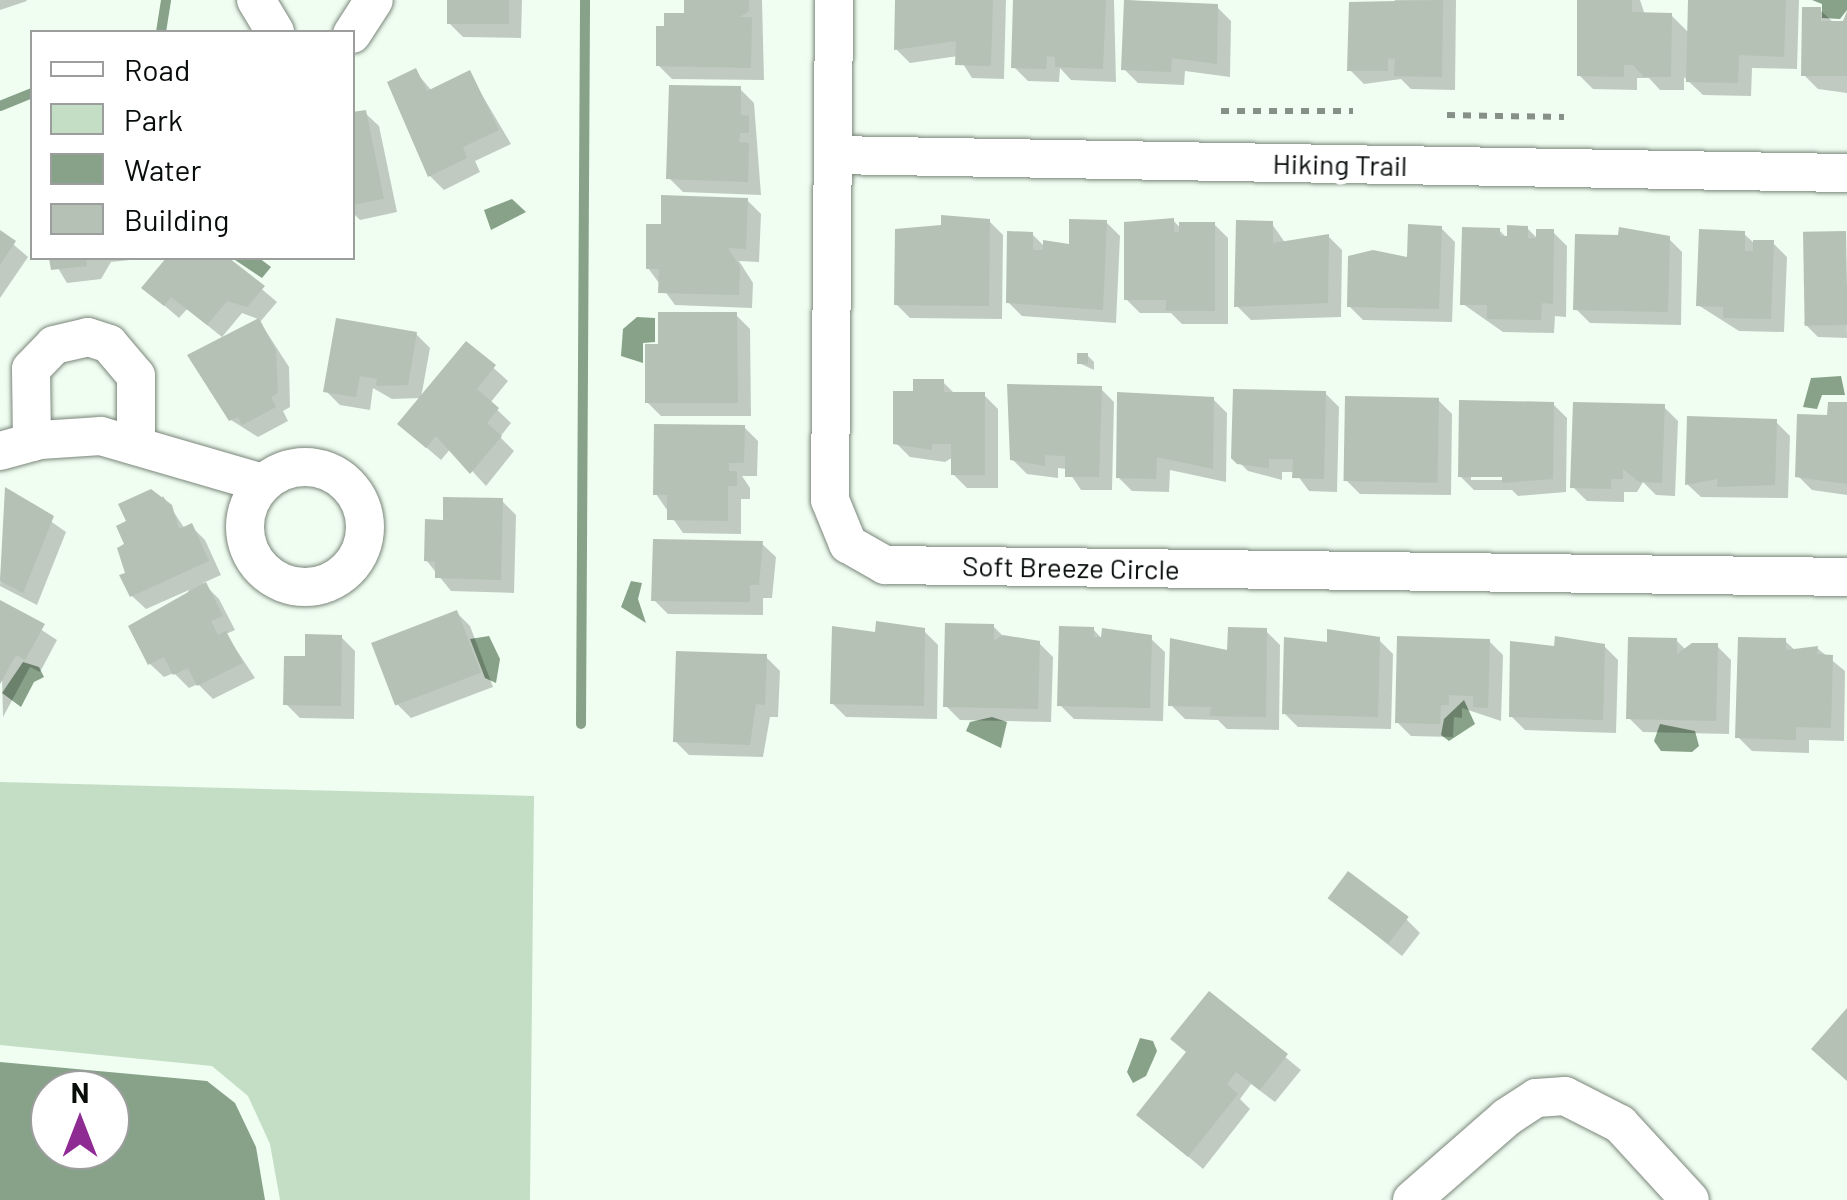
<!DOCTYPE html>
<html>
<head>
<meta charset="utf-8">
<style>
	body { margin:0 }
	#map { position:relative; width:1847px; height:1200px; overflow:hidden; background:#f0fdf1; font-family:Barlow,sans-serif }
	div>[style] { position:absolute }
	.green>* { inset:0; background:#c4dec5 }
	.water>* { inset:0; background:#87a288 }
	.shadow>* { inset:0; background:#0003 }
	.stream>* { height:10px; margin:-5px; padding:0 5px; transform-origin:5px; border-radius:5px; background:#87a288 }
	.building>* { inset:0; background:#b5c1b5; transform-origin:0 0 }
	.path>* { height:6px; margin-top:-3px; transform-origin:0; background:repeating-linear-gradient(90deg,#879088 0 8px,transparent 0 16px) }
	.roads { filter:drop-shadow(0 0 2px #7a867a) drop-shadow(0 0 2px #7a867a) }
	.minor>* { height:38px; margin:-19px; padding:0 19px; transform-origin:19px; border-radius:19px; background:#fff }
	.minor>.ring { margin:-19px; padding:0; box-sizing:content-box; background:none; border:38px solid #fff; border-radius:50% }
	span { translate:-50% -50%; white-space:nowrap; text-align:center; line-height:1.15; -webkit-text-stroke:9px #fff; paint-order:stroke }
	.street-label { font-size:28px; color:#080d09 }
	.legend { position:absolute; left:30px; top:30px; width:325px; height:230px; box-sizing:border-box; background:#fff; border:2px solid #9c9e9d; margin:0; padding:12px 18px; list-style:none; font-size:30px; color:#080d09 }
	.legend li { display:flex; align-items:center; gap:20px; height:50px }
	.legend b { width:50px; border:2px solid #9c9e9d }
	.north { position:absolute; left:30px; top:1070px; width:100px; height:100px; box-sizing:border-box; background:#fff; border:2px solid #9c9e9d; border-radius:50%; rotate:0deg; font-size:28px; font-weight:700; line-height:40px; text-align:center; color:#080d09 }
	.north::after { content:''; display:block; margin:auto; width:35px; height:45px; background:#8f2c93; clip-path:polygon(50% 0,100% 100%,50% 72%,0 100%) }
</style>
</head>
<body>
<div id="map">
	<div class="green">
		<i style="clip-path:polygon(0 782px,534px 796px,530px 1200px,280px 1200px,270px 1144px,248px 1096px,212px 1066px,0 1045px)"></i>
	</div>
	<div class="water">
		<i style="clip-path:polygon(1812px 0,1847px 0,1847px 10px,1840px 19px,1822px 18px,1822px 4px)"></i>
		<i style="clip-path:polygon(512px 199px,526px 212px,491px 230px,484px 210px)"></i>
		<i style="clip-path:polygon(232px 258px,259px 258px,271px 267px,262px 278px)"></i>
		<i style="clip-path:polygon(637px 317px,655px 318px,655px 342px,643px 343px,643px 363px,621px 356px,623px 329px)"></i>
		<i style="clip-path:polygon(1841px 376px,1845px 395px,1822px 395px,1817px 409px,1803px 407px,1811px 378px)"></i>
		<i style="clip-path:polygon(631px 581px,642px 583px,638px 599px,646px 623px,621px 607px)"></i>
		<i style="clip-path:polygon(489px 636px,500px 659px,496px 683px,485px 678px,470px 639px)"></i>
		<i style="clip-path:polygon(23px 662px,39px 667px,44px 677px,34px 682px,21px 707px,2px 693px)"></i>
		<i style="clip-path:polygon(1464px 700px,1475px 724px,1449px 741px,1441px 735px,1444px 719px)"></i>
		<i style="clip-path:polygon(992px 717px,1007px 722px,1001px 748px,966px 731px,970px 722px)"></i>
		<i style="clip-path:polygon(1660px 724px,1695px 731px,1699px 746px,1692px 752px,1661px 751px,1654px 741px)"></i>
		<i style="clip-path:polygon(1140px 1038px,1153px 1041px,1157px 1051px,1146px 1076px,1133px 1083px,1127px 1072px)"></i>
		<i style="clip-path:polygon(evenodd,0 1062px,207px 1081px,235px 1103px,256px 1147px,265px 1200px,0 1200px,0 1062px,50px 1090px,110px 1090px,110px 1150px,50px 1150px,50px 1090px)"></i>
	</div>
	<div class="shadow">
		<i style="clip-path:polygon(0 0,26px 0,27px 1px,0 10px)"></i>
		<i style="clip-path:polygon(450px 0,522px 0,521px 38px,463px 37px,449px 23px)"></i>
		<i style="clip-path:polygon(687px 0,762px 0,764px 80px,672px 79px,658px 65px,686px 16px)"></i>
		<i style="clip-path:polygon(898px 0,1006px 0,1004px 79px,972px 78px,958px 56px,910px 63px,896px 49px)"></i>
		<i style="clip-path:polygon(1015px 0,1114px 0,1116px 82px,1071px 80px,1060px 68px,1059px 82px,1028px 81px,1014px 67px)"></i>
		<i style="clip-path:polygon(1126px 0,1217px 7px,1231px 21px,1230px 77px,1185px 71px,1184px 85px,1138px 83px,1124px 69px)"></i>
		<i style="clip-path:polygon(1395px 0,1456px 0,1455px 90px,1411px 89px,1401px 79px,1364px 84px,1350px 70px)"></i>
		<i style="clip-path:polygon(1580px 0,1640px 0,1645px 15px,1671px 15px,1690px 34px,1690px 0,1799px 0,1797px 69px,1752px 68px,1751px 96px,1703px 95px,1684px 77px,1684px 90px,1660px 90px,1649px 78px,1637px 78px,1637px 90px,1593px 89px,1579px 75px)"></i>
		<i style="clip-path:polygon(1820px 10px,1834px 23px,1845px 23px,1847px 14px,1847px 93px,1818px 89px,1804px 75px)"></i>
		<i style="clip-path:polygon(415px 71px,432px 91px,469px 73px,511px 144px,475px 161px,480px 172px,444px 190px,430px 176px)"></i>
		<i style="clip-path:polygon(740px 89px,754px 103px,761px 195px,683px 192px,669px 178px)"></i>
		<i style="clip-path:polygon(365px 113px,379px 126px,397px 212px,360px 220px,352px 212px,352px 115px)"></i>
		<i style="clip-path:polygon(747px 200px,761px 214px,759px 262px,739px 261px,753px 283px,752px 308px,675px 305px,648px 268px,663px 226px)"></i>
		<i style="clip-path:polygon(1173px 220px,1182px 230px,1214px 224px,1228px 238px,1228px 324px,1182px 324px,1171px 313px,1140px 313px,1126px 299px)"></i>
		<i style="clip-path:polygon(989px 221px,1003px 235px,1002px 319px,910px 318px,896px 304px)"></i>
		<i style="clip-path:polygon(1106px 222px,1120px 236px,1116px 323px,1022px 316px,1008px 302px,1032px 234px,1045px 247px,1071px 247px)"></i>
		<i style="clip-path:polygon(1272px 224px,1286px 244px,1328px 236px,1342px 250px,1341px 317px,1251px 320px,1237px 306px)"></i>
		<i style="clip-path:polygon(1441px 228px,1455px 242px,1452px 322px,1363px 320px,1349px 306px)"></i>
		<i style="clip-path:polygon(1527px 228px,1538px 239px,1553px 232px,1567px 246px,1566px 317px,1555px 316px,1554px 333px,1503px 332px,1463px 304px,1499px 230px,1509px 240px)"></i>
		<i style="clip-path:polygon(0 233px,28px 257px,0 298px)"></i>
		<i style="clip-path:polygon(1744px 234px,1753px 242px,1773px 243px,1787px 257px,1784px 332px,1739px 331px,1698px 305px)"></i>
		<i style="clip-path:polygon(1845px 234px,1847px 338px,1818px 337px,1804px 323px)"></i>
		<i style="clip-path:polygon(1668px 238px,1682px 252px,1681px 325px,1590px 323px,1576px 309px)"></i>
		<i style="clip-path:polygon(52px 258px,149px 258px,111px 262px,101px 279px,67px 283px)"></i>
		<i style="clip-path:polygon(169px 258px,225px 258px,277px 302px,260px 322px,289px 367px,290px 407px,283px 411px,288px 421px,258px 437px,231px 420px,190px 355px,261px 320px,242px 313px,222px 337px,187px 309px,179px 318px,144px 288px)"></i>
		<i style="clip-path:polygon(736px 315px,750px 329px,751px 416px,661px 416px,647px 402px,661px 347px)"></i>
		<i style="clip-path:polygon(416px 334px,430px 348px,421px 398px,392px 399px,373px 388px,370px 410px,340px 405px,326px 391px)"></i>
		<i style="clip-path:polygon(467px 344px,508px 381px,490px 403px,511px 423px,500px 437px,514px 451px,486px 486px,451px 448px,441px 460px,414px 437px)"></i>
		<i style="clip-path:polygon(1087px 355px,1094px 362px,1094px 370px,1079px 363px)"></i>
		<i style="clip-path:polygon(943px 382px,956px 395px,984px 395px,998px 409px,998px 488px,967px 488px,953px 474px,953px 457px,945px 462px,910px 457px,896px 443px,915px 393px)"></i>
		<i style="clip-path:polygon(1100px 388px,1114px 402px,1112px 490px,1081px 490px,1067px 469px,1058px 468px,1058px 478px,1027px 474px,1012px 459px)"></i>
		<i style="clip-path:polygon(1325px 393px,1339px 407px,1337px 492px,1309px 491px,1295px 472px,1282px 472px,1282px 480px,1248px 471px,1234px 457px)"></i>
		<i style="clip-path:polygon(1213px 399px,1227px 413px,1226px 482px,1170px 470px,1169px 492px,1132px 491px,1118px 477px)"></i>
		<i style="clip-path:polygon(1438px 400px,1452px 414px,1451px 495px,1360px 494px,1346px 480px)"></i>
		<i style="clip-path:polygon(evenodd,1553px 404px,1567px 418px,1566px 492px,1518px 496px,1512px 490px,1474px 490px,1460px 476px,1553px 404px,1471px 474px,1514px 475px,1514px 480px,1471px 480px,1471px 474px)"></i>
		<i style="clip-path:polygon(1847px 405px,1847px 495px,1812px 490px,1798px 476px,1830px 418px)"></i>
		<i style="clip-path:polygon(1664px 407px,1678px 421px,1675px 496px,1656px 495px,1643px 482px,1637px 492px,1624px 492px,1624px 502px,1587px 501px,1573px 487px)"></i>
		<i style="clip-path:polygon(1776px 422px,1790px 436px,1788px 498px,1701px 497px,1687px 484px)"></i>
		<i style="clip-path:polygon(744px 427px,758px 441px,757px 476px,742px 476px,750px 488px,750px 499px,741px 499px,741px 534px,683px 533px,656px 494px)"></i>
		<i style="clip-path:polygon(6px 490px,66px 532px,37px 605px,0 586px)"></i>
		<i style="clip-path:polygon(163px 496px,185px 529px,191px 526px,205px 540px,221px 575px,203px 583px,219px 599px,235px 630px,226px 634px,255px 678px,213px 699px,198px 684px,189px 688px,174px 673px,164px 677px,150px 664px,189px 590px,146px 609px,132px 596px,127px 546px)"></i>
		<i style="clip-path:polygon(502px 501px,516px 515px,514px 593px,451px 591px,426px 560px,445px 522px)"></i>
		<i style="clip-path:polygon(762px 544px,776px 557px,772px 598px,763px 598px,763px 615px,668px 614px,654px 600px)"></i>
		<i style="clip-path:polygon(0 603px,57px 640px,40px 672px,30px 667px,3px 717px)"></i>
		<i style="clip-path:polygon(456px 612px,470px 626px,493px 687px,411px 718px,397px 704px)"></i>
		<i style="clip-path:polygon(993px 626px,1005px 638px,1039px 643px,1053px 657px,1051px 722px,960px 720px,946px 706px)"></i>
		<i style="clip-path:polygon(1093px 629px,1103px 640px,1150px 638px,1165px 652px,1163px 721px,1074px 719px,1060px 705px)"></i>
		<i style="clip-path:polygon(924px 631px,938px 645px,937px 719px,846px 717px,832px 703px,878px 635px)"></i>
		<i style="clip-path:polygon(1266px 631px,1280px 645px,1279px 730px,1227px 729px,1218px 720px,1185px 719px,1171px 705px,1229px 653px)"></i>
		<i style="clip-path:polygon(1330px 631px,1379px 640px,1393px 654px,1391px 729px,1298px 727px,1284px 713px,1330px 645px)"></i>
		<i style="clip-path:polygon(341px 637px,355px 651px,354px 719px,300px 718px,286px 704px,307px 659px)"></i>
		<i style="clip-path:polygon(1676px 640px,1686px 650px,1717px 646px,1731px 660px,1729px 734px,1643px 732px,1629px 718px)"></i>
		<i style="clip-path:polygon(1489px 641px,1503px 655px,1501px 721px,1462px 708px,1462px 718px,1454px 717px,1453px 737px,1411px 736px,1397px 722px)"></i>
		<i style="clip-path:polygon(1785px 641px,1796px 651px,1817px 648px,1845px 671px,1844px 741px,1809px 740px,1809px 753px,1752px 751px,1738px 737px)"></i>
		<i style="clip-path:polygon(1604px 646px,1618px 660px,1616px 733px,1525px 730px,1511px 716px,1556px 649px)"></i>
		<i style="clip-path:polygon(766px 657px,780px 671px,778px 717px,770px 717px,763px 757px,689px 755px,675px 741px)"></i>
		<i style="clip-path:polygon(1330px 898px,1406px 919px,1420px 933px,1402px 956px)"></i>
		<i style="clip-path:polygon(1209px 994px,1301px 1070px,1275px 1102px,1251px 1084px,1240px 1099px,1250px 1109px,1203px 1169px,1139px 1115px,1188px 1054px)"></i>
	</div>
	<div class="stream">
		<i style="left:161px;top:32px;width:32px;rotate:-81deg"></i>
		<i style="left:0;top:106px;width:35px;rotate:-22deg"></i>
		<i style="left:581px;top:724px;width:724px;rotate:-89.68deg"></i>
	</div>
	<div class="building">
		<i style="left:447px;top:0;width:62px;height:24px"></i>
		<i style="clip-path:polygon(684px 0,749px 0,749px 11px,740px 17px,752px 17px,751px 68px,656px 66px,656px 26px,664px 26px,664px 13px,684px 13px)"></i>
		<i style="clip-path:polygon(895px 0,993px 0,991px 66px,955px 65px,956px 41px,894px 50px)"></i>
		<i style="clip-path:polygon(1013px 0,1106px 0,1103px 69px,1055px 67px,1055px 57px,1047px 56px,1046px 69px,1011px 68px)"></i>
		<i style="clip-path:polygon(1124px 0,1218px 4px,1217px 64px,1172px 58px,1171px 72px,1121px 70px)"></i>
		<i style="clip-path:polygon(1443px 0,1442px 77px,1394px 76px,1395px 59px,1388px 58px,1388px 71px,1347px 71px,1349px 2px)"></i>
		<i style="clip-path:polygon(1577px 0,1632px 0,1632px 12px,1672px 13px,1671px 77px,1644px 77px,1633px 65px,1624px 65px,1624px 77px,1577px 76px)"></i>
		<i style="clip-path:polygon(1688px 0,1786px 0,1784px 57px,1739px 55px,1738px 83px,1686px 82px)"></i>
		<i style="clip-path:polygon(1802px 7px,1821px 7px,1821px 21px,1843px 21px,1847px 11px,1847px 76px,1801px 76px)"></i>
		<i style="clip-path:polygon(416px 68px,427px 91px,470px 70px,499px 130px,463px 147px,467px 158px,428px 177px,387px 82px)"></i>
		<i style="clip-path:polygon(669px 85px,741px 86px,741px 115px,749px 116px,749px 133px,740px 133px,739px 142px,749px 143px,748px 182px,666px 179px)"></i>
		<i style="clip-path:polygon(366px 110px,384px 199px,352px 205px,352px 112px)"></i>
		<i style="clip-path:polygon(661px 195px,748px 198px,746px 249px,728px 248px,740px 267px,739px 295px,658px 293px,659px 269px,646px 269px,646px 224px,661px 224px)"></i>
		<i style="clip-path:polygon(941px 215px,990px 219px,989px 306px,894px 305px,895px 229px,941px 225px)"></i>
		<i style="clip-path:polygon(1174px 218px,1174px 232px,1179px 232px,1179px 222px,1215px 222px,1215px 311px,1166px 311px,1166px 300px,1124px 300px,1124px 222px)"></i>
		<i style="clip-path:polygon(1069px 219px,1107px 220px,1103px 310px,1006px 303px,1007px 231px,1033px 232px,1033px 250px,1043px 250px,1043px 240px,1069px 244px)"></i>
		<i style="clip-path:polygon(1236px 220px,1273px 221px,1273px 243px,1329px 234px,1328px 303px,1234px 307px)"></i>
		<i style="clip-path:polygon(1408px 224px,1442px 226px,1439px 309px,1347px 307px,1348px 256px,1373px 250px,1407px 257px)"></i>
		<i style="clip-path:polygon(1507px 225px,1528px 226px,1528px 238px,1536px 238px,1536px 229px,1554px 229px,1553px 304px,1542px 303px,1541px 320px,1487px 319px,1487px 305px,1460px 305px,1462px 227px,1500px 228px,1500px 236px,1507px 236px)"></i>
		<i style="clip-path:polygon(1619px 227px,1670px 236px,1668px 312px,1573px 310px,1575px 234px,1618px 235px)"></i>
		<i style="clip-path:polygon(1699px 229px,1745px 231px,1745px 251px,1753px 251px,1753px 240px,1774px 240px,1771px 319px,1723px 318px,1723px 307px,1696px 306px)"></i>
		<i style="clip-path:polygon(0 230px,16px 241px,0 265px)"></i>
		<i style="left:1846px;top:231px;width:94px;height:43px;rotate:89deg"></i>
		<i style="clip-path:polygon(49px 258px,86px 258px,87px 266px,51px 270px)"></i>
		<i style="clip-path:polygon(166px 258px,229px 258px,265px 286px,247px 307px,227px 301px,207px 325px,171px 297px,164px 306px,141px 288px)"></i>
		<i style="clip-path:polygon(658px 312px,737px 312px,738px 403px,645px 403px,645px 344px,658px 344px)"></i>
		<i style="clip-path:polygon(259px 318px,276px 351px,278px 393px,271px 397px,276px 407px,242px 425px,238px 417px,229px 421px,187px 355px)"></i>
		<i style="clip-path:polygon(336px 318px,417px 332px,408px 385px,376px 386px,377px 379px,360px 376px,356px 397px,323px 392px)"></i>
		<i style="clip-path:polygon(466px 341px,496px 365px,477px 389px,499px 408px,487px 423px,502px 436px,470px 474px,436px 436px,426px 448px,397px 424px)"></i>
		<i style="left:1077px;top:353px;width:11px;height:11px"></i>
		<i style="clip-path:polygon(913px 379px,944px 379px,944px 392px,985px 392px,985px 475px,951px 475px,951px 444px,932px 444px,932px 450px,893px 444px,893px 391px,913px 391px)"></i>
		<i style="clip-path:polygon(1007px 384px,1102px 386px,1099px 477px,1065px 477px,1065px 456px,1045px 455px,1045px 466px,1010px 460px)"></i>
		<i style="clip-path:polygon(1233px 389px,1326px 391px,1324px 479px,1292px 478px,1293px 459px,1269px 459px,1269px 468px,1237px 464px,1231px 458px)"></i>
		<i style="clip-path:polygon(1117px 392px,1214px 397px,1213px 469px,1157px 457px,1156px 479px,1116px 478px)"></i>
		<i style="left:1345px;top:396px;width:94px;height:85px;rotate:1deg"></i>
		<i style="clip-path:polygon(1459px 400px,1554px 402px,1553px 479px,1502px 483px,1502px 477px,1458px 477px)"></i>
		<i style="clip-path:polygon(1573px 402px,1665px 404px,1662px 483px,1639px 482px,1623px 469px,1623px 479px,1611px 479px,1611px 489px,1570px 488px)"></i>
		<i style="clip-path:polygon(1828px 402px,1847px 402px,1847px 484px,1795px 477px,1797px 414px,1827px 415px)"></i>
		<i style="clip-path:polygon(1687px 416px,1777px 419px,1775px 485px,1717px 487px,1718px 479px,1685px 485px)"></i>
		<i style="clip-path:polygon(654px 424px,745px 425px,744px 463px,729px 463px,729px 471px,737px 471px,737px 486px,728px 486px,728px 521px,667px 520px,667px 495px,653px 495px)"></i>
		<i style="clip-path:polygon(5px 487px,54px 516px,23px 593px,0 581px)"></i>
		<i style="clip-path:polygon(151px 489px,172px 505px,179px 529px,192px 523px,209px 561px,130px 597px,119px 575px,125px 573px,117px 548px,124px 544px,116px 526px,126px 521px,118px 504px)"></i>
		<i style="clip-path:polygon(443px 497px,503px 498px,501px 580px,435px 578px,435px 562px,424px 561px,425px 519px,443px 520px)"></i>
		<i style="clip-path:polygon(653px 539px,763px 541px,759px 585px,750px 585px,750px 602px,651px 601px)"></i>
		<i style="clip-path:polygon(206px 582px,223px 616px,211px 621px,218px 635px,226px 631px,243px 663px,197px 686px,188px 668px,173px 675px,164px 657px,148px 665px,128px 626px)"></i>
		<i style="clip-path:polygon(0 600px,45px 624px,25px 660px,16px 655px,0 684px)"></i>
		<i style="left:457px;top:610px;width:67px;height:92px;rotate:69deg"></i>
		<i style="clip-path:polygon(876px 621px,925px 628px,924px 706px,830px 704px,832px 626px,875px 632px)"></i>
		<i style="clip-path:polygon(945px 623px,994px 624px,994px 641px,1003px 635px,1040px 641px,1038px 709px,943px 707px)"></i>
		<i style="clip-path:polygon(1059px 626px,1094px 627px,1094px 637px,1101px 637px,1102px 628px,1152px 635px,1150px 708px,1057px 706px)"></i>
		<i style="clip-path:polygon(1228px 627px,1267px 628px,1266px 717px,1210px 716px,1211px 707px,1168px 706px,1170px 638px,1227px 650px)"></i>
		<i style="clip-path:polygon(1327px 629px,1380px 637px,1378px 717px,1282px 714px,1284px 637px,1327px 642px)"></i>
		<i style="clip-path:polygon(305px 634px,342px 635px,341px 706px,283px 705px,284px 656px,305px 656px)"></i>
		<i style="clip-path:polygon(1397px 636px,1490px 639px,1488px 708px,1473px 707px,1473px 696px,1449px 695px,1449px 705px,1441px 705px,1440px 724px,1395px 723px)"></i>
		<i style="clip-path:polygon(1555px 636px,1605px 644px,1603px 720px,1509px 717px,1510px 641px,1554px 646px)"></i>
		<i style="clip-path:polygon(1628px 637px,1677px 638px,1677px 654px,1692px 643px,1718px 643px,1716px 721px,1626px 719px)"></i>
		<i style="clip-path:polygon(1738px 637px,1786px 638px,1786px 650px,1818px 646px,1817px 654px,1833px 655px,1831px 728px,1796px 727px,1796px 740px,1735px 738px)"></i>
		<i style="clip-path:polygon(676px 651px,767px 654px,765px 705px,756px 704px,750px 745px,673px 742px)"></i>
		<i style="left:1348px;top:871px;width:76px;height:34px;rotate:37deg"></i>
		<i style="clip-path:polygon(1209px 991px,1288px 1054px,1260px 1090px,1236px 1072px,1227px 1084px,1238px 1094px,1188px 1157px,1136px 1115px,1186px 1052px,1170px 1039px)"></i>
		<i style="clip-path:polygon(1847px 1008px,1847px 1081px,1811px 1049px)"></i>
	</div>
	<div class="path">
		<i style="left:1221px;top:111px;width:132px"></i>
		<i style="left:1447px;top:115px;width:117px;rotate:1deg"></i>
	</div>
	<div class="roads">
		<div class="minor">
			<i style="left:256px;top:0;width:37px;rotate:59deg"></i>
			<i style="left:834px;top:0;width:500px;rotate:90.46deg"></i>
			<i style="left:830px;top:500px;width:48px;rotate:67.8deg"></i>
			<i style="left:848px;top:544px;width:43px;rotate:29.6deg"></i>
			<i style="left:885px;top:565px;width:962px;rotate:0.71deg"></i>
			<i style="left:352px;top:34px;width:40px;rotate:-57.1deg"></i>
			<i style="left:833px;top:155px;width:1014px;rotate:1.02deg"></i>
			<i style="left:32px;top:442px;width:73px;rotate:-90.8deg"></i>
			<i style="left:31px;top:369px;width:33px;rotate:-46deg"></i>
			<i style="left:54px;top:345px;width:35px;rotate:-13deg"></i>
			<i style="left:88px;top:337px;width:22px;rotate:18deg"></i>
			<i style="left:109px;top:344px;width:42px;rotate:49.8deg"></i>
			<i style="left:136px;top:376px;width:70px;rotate:90deg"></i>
			<i style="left:0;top:451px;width:41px;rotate:-15.4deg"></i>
			<i style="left:40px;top:440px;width:61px;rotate:-3.8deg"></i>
			<i style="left:101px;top:436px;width:169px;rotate:16.2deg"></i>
			<i class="ring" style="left:245px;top:467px;width:82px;height:82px"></i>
			<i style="left:1412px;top:1200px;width:126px;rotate:-41.1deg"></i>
			<i style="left:1507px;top:1117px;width:35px;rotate:-33deg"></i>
			<i style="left:1536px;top:1098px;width:29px;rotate:-4deg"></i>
			<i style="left:1565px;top:1096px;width:62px;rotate:27deg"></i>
			<i style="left:1620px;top:1124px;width:103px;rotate:47.4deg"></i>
		</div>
	</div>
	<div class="street-label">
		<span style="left:1340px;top:164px;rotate:1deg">Hiking Trail</span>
		<span style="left:1071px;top:567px;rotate:1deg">Soft Breeze Circle</span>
	</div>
	<ul class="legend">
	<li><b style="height:12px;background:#fff"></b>Road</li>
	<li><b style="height:28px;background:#c4dec5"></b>Park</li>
	<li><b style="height:28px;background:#87a288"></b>Water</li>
	<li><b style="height:28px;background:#b5c1b5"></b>Building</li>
	</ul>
	<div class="north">N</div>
</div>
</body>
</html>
